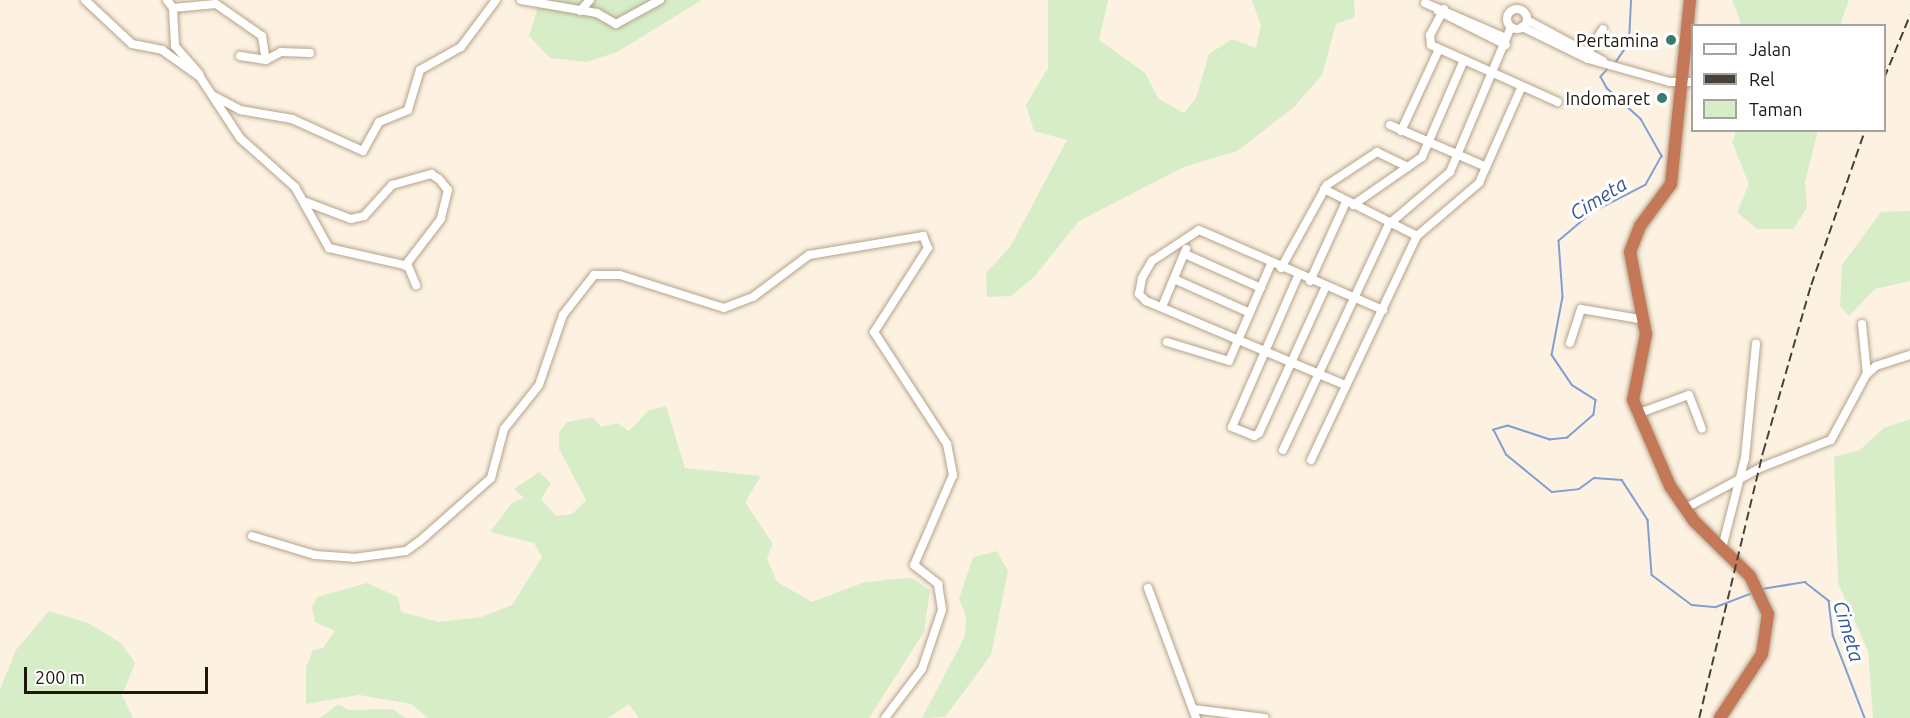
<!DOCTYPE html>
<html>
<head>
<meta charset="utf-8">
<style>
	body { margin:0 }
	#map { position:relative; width:1910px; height:718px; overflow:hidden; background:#fdf2e2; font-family:Ubuntu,sans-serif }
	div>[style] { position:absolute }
	.green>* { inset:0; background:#d7edc8 }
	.stream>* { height:1.5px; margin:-0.75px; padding:0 0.75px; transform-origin:0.75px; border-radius:0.75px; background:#829fd2 }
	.roads { filter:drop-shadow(0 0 2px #b5a38b) drop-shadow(0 0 2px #b5a38b) }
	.minor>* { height:8px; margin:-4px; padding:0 4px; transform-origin:4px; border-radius:4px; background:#fff }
	.minor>.ring { margin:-4px; padding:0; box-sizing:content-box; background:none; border:8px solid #fff; border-radius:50% }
	.highway>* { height:12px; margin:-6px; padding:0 6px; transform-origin:6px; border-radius:6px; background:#c47857 }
	.rail>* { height:1.5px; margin-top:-0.75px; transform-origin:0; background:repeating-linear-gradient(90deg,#494137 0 9px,transparent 0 13.5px) }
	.dots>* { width:16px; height:16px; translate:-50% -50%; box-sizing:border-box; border:3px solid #fff; border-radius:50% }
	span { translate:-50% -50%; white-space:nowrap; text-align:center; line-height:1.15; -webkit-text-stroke:6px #fff; paint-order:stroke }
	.poi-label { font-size:18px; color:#1e170e }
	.right { translate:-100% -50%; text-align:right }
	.water-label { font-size:20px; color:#345595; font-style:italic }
	.legend { position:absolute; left:1691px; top:24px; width:195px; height:108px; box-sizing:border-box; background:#fff; border:2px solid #a5a29f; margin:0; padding:8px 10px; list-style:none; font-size:18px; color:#1e170e }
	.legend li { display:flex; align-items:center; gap:12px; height:30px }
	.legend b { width:30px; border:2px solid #a5a29f }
	.scale { position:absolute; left:24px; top:667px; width:184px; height:27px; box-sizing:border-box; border:3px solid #1e170e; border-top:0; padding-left:8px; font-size:18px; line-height:21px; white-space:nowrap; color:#1e170e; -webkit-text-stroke:4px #fff; paint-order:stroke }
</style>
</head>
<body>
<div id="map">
	<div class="green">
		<i style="clip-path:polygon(540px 0,702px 0,617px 52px,587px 62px,550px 58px,529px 36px)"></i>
		<i style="clip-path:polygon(1048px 0,1108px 0,1099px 40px,1145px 73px,1159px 99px,1184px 113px,1196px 98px,1209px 54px,1232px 39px,1256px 48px,1261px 26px,1252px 0,1354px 0,1355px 17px,1336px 24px,1322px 75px,1293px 108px,1237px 151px,1184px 167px,1079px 221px,1034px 277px,1011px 296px,987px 297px,986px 273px,1010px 247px,1067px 140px,1034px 131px,1026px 105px,1048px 68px)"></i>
		<i style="clip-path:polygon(1732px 0,1849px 0,1840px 25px,1742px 26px)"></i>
		<i style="clip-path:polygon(1736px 131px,1818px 131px,1805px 182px,1807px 208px,1793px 229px,1757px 229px,1737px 212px,1749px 184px,1732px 142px)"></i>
		<i style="clip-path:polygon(1910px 211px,1910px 281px,1875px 289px,1849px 316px,1840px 306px,1842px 265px,1881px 212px)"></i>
		<i style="clip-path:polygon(666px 406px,685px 468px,761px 476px,745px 502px,773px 544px,767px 558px,777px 582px,812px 602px,862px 583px,893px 579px,912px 578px,930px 590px,924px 632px,869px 718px,639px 718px,629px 704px,608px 718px,428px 718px,411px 704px,359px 695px,306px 704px,306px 667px,313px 650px,323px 648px,335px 631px,315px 622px,312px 607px,317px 597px,367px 583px,398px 597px,401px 612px,439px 622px,481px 617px,512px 605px,542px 557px,534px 543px,490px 532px,512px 503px,524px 498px,514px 489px,539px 472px,551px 483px,541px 499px,556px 516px,572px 514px,586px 500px,559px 449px,559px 433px,567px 422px,593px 417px,601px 427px,617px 423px,629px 431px,649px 410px)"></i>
		<i style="clip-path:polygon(1910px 419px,1910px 718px,1873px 718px,1868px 651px,1838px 583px,1834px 457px,1860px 450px,1884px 428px)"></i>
		<i style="clip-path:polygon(997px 551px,1008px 571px,991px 655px,945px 717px,922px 718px,965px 636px,966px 616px,959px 599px,973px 557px)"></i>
		<i style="clip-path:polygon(49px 611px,88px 623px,121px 643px,135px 663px,122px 695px,133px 718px,0 718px,0 689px,16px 650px)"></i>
		<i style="clip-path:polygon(338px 704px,349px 710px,392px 709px,407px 718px,320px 718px)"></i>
	</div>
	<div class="stream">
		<i style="left:1615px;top:63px;width:24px;rotate:-55deg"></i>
		<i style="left:1629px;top:43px;width:43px;rotate:-87.3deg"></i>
		<i style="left:1609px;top:68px;width:12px;rotate:132deg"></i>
		<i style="left:1601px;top:77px;width:13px;rotate:61deg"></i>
		<i style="left:1607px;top:88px;width:46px;rotate:42.4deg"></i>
		<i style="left:1641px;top:119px;width:43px;rotate:60.4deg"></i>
		<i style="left:1662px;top:156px;width:33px;rotate:119deg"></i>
		<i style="left:1646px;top:185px;width:61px;rotate:152.6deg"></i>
		<i style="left:1592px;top:213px;width:43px;rotate:139.7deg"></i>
		<i style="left:1559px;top:241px;width:56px;rotate:85.9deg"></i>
		<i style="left:1563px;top:297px;width:59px;rotate:100.7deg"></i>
		<i style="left:1552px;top:355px;width:36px;rotate:56deg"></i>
		<i style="left:1572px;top:385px;width:28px;rotate:32deg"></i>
		<i style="left:1596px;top:400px;width:15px;rotate:98deg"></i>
		<i style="left:1594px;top:415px;width:35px;rotate:139deg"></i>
		<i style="left:1568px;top:438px;width:18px;rotate:174deg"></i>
		<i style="left:1550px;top:440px;width:44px;rotate:-161.6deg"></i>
		<i style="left:1508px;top:426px;width:15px;rotate:164deg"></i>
		<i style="left:1494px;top:430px;width:28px;rotate:63deg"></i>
		<i style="left:1507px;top:455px;width:58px;rotate:39.4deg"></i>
		<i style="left:1552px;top:492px;width:27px;rotate:-6deg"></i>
		<i style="left:1579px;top:489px;width:19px;rotate:-36deg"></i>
		<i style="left:1594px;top:478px;width:28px;rotate:4deg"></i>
		<i style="left:1622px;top:480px;width:48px;rotate:57deg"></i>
		<i style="left:1648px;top:520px;width:55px;rotate:85.8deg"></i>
		<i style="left:1652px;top:575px;width:50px;rotate:36.9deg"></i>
		<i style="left:1692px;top:605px;width:24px;rotate:5deg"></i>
		<i style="left:1716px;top:607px;width:39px;rotate:-21deg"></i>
		<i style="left:1762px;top:589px;width:44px;rotate:-9.2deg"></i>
		<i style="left:1805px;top:582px;width:31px;rotate:38deg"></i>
		<i style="left:1829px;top:601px;width:34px;rotate:83deg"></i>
		<i style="left:1833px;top:635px;width:89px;rotate:68.9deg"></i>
	</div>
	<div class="roads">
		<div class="minor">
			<i style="left:85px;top:0;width:64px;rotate:43.1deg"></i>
			<i style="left:132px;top:44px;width:31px;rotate:11deg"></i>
			<i style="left:162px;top:50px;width:47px;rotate:35.4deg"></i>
			<i style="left:200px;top:77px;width:73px;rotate:56.7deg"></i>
			<i style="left:240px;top:138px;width:74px;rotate:41.7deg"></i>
			<i style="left:295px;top:187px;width:70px;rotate:60.9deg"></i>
			<i style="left:329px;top:248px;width:81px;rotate:12.8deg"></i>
			<i style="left:408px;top:266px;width:21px;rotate:67deg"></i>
			<i style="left:167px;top:0;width:10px;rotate:53deg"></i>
			<i style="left:173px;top:8px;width:38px;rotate:87deg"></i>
			<i style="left:175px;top:46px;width:37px;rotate:49deg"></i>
			<i style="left:521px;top:0;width:77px;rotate:9.7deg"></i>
			<i style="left:597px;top:13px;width:22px;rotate:30deg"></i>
			<i style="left:616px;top:24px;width:50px;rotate:-28.6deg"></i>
			<i style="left:1425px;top:3px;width:88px;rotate:23.4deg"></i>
			<i style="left:173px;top:8px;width:43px;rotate:-5.3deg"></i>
			<i style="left:216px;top:4px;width:56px;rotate:34.8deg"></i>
			<i style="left:262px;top:36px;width:24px;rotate:81deg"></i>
			<i style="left:266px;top:60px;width:17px;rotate:-28deg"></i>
			<i style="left:281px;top:52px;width:29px;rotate:2deg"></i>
			<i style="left:1444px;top:9px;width:30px;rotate:118deg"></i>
			<i style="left:1430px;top:35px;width:10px;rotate:84deg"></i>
			<i style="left:1431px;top:45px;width:139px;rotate:24.2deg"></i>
			<i class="ring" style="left:1507px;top:9px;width:12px;height:12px"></i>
			<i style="left:580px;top:11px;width:15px;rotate:-48deg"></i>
			<i style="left:1438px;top:11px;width:76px;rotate:26.6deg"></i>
			<i style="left:1527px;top:20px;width:86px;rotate:28.3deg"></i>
			<i style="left:1522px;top:27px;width:73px;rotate:25.9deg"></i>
			<i style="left:1588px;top:59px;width:85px;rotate:15.7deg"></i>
			<i style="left:1670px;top:82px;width:22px"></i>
			<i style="left:1588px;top:53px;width:28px;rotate:-58deg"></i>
			<i style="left:240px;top:56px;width:26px;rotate:9deg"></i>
			<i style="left:214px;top:96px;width:30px;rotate:28deg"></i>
			<i style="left:240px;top:110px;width:53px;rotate:9.8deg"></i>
			<i style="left:292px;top:119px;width:78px;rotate:24.3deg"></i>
			<i style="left:363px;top:151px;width:33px;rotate:-61deg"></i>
			<i style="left:379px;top:122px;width:31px;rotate:-22deg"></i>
			<i style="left:408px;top:110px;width:42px;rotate:-73.3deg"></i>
			<i style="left:420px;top:70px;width:47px;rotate:-29.3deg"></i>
			<i style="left:461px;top:47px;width:59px;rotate:-53.3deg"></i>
			<i style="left:1390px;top:125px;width:105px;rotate:23.6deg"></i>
			<i style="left:1401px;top:131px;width:90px;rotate:-65.1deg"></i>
			<i style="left:1324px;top:189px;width:104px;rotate:26.8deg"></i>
			<i style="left:306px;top:202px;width:48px;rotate:20.7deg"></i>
			<i style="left:351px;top:219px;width:13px;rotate:-13deg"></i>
			<i style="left:364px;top:216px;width:42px;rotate:-47.9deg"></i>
			<i style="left:392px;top:185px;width:41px;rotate:-15.8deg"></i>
			<i style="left:431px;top:174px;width:9px;rotate:32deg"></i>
			<i style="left:439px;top:179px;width:14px;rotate:51deg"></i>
			<i style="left:448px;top:190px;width:30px;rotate:104deg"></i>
			<i style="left:441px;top:219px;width:59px;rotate:127.5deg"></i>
			<i style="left:1353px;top:205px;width:84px;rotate:-34.8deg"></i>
			<i style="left:1422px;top:157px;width:106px;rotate:-66.6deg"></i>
			<i style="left:1185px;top:254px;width:83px;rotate:24.1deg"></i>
			<i style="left:1281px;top:268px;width:95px;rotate:-61deg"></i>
			<i style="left:1327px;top:185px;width:60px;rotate:-33.4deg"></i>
			<i style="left:1377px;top:152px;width:34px;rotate:26deg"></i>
			<i style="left:1298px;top:276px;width:165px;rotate:113.6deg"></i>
			<i style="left:1232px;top:427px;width:24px;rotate:22deg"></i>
			<i style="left:1254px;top:436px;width:6px;rotate:-31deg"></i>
			<i style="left:1259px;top:433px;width:159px;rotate:-65.5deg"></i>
			<i style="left:1174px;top:279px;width:83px;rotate:24.1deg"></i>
			<i style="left:1310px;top:281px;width:87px;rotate:-65.5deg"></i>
			<i style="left:1162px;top:307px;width:63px;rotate:-67.5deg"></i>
			<i style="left:1862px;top:324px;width:50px;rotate:84.3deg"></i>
			<i style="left:1167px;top:342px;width:65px;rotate:17deg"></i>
			<i style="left:1229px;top:361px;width:106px;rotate:-66.6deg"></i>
			<i style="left:1570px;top:343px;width:36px;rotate:-72deg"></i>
			<i style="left:1581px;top:309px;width:65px;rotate:9.8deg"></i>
			<i style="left:1345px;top:385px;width:216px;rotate:-157.1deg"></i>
			<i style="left:1146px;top:301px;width:10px;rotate:-135deg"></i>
			<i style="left:1139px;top:294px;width:16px;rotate:-79deg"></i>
			<i style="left:1142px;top:278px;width:20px;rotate:-60deg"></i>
			<i style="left:1152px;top:261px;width:56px;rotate:-33.4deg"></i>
			<i style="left:1199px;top:230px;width:201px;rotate:23.5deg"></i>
			<i style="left:1637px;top:414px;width:55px;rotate:-20.1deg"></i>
			<i style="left:1689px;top:395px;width:36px;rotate:69deg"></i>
			<i style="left:1283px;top:450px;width:250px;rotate:-64.9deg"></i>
			<i style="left:1389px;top:224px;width:80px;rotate:-40.4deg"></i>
			<i style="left:1450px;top:172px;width:157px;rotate:-67.2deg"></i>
			<i style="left:1311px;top:460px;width:248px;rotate:-64.7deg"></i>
			<i style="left:1417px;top:236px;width:82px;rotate:-40.5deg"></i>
			<i style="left:1479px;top:183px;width:106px;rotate:-66.1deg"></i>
			<i style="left:1684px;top:509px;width:89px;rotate:-28.3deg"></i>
			<i style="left:1762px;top:467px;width:74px;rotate:-21.4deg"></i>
			<i style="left:1831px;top:440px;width:74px;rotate:-61.7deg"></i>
			<i style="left:1866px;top:375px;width:13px;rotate:-42deg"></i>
			<i style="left:1876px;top:366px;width:36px;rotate:-18deg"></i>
			<i style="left:252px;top:536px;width:66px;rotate:16.8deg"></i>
			<i style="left:315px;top:555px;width:39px;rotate:4deg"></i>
			<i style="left:354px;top:558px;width:52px;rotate:-7.7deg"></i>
			<i style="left:406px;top:551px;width:17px;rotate:-36deg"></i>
			<i style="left:420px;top:541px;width:95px;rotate:-41.6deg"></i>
			<i style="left:491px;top:478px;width:51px;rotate:-75.1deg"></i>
			<i style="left:504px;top:429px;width:56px;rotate:-51.5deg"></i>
			<i style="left:539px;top:385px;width:74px;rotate:-71.1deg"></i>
			<i style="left:563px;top:315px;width:51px;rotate:-52.2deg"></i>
			<i style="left:594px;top:275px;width:26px"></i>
			<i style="left:620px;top:275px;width:109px;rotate:17.6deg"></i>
			<i style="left:724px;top:308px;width:31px;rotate:-21deg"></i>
			<i style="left:753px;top:297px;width:70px;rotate:-36.9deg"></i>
			<i style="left:809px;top:255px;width:116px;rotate:-9.5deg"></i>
			<i style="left:923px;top:236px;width:13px;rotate:67deg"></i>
			<i style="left:928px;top:248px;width:100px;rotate:122.7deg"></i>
			<i style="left:874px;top:332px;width:134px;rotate:56.9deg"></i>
			<i style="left:947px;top:444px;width:32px;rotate:79deg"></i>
			<i style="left:953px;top:475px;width:98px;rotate:113.4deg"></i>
			<i style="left:914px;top:565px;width:31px;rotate:38deg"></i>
			<i style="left:938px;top:584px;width:26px;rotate:81deg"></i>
			<i style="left:942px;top:610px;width:62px;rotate:108.7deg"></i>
			<i style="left:922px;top:669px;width:61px;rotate:127.1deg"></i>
			<i style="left:1722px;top:548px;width:93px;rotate:-75.7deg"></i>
			<i style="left:1745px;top:458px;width:115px;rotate:-84.5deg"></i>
			<i style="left:1148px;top:588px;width:139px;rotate:69.7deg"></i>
			<i style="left:1193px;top:709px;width:72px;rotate:7.2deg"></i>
		</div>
		<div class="highway">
			<i style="left:1690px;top:0;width:185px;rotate:95.9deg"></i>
			<i style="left:1671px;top:184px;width:52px;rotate:126.4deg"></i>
			<i style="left:1640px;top:226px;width:28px;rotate:111deg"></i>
			<i style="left:1630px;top:252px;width:84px;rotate:79deg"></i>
			<i style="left:1646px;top:334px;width:67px;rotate:101.1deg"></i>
			<i style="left:1633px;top:400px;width:94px;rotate:66.7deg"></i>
			<i style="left:1670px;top:486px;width:42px;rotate:55.6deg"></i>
			<i style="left:1694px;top:521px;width:78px;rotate:44.5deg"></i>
			<i style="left:1750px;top:576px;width:42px;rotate:64.7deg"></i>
			<i style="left:1768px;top:614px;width:40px;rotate:98.5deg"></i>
			<i style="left:1762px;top:654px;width:77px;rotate:123.3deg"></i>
		</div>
	</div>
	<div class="rail">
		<i style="left:1884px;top:78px;width:68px;rotate:-67.6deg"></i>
		<i style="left:1699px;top:718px;width:274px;rotate:-76.5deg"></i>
		<i style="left:1763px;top:452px;width:174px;rotate:-74deg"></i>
		<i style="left:1811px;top:285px;width:164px;rotate:-70.8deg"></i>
	</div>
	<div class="dots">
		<i style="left:1671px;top:40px;background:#377b6e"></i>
		<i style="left:1662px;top:98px;background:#377b6e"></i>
	</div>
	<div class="poi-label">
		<span class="right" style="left:1659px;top:40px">Pertamina</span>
		<span class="right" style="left:1650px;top:98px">Indomaret</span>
	</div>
	<div class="water-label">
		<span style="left:1598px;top:198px;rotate:-32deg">Cimeta</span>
		<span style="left:1849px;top:631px;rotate:73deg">Cimeta</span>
	</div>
	<ul class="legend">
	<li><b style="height:8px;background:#fff"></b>Jalan</li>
	<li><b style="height:8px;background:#494137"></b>Rel</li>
	<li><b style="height:16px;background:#d7edc8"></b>Taman</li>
	</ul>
	<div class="scale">200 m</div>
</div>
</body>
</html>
